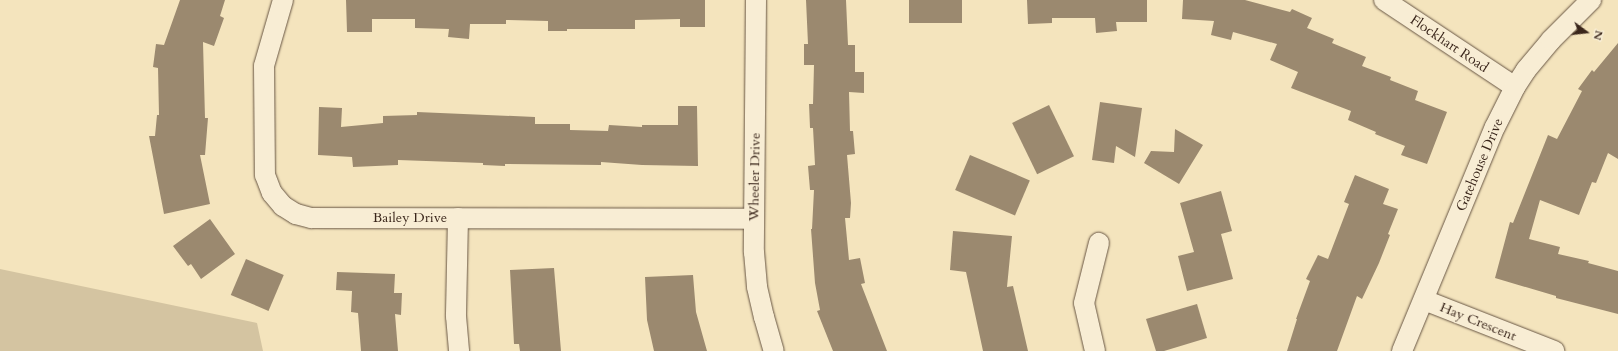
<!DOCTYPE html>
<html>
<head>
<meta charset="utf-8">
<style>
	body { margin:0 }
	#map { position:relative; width:1618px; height:351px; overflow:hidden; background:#f4e4bd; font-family:Cardo,serif }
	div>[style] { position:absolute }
	.green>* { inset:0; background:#d4c4a1 }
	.building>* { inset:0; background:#9b896f; transform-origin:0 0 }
	.roads { filter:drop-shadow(0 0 1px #685644) drop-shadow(0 0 1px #685644) }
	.minor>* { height:20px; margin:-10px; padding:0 10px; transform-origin:10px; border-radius:10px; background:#f8edd4 }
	span { translate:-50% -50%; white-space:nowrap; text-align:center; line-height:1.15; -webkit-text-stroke:3px #f8edd4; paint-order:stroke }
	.street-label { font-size:14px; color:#3a261b }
	.north { position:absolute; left:1566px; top:12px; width:40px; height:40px; -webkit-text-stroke:3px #f8edd4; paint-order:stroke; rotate:105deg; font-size:11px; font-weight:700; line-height:16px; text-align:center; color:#3a261b }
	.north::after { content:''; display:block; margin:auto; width:14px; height:18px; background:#3a261b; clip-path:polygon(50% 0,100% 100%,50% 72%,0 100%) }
</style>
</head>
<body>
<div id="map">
	<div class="green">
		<i style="clip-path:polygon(0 269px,257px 323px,263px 351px,0 351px)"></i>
	</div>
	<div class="building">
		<i style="clip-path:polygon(180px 0,225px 0,220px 16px,224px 18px,214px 46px,203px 42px,205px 118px,208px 118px,205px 155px,200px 155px,210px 204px,164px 214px,149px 136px,155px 136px,157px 115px,159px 115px,158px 68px,153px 67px,156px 44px,164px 45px)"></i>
		<i style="clip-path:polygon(346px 0,705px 0,705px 27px,680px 27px,680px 19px,635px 20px,635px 29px,567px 29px,567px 31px,548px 31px,548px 21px,506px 20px,506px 24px,470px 24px,469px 39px,448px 37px,449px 29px,415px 28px,415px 19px,372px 19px,372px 32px,347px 32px)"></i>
		<i style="clip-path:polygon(806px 0,846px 0,848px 45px,855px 45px,855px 72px,864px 72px,864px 93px,849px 92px,850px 131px,853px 131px,855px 154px,847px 155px,851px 203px,850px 218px,845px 218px,849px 260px,860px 258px,865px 283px,861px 284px,887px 351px,833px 351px,817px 311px,820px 310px,815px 283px,811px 229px,812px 229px,814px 190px,810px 190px,808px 166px,815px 165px,813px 128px,810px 128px,809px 104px,813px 104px,814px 65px,804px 65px,804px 44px,808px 44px)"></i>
		<i style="left:909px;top:0;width:53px;height:23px"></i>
		<i style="clip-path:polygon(1027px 0,1147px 0,1147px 22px,1116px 22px,1117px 31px,1096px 33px,1095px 18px,1052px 18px,1052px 23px,1028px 24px)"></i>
		<i style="clip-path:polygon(1183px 0,1245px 0,1290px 12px,1292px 9px,1312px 18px,1307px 28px,1334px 39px,1332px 43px,1366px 57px,1362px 66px,1391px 77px,1390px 80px,1418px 91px,1415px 100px,1447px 112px,1427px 164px,1401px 155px,1405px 146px,1375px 134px,1376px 132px,1348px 120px,1351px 111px,1291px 88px,1298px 72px,1270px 60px,1277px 44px,1233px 32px,1231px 40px,1211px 35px,1214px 21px,1182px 19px)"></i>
		<i style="clip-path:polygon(1618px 43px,1618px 159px,1608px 153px,1596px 183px,1592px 182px,1579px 215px,1540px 200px,1529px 239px,1560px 247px,1558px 254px,1589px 261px,1588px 263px,1618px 271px,1618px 314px,1556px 298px,1556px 296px,1495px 278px,1510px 222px,1513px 223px,1548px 135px,1557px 139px,1582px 91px,1578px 89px,1592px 70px,1594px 72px)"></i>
		<i style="clip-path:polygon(1100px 102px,1142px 108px,1135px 157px,1116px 146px,1114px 163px,1092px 160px)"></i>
		<i style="left:1049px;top:105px;width:57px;height:41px;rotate:64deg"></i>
		<i style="clip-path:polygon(678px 106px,697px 106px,698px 166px,642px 165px,601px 162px,601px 165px,505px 164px,505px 166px,483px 165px,483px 163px,398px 160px,398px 165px,353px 167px,352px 157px,318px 155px,319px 107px,342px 108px,341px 127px,383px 123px,383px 116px,417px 115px,417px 112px,535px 117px,535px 124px,570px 124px,570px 130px,608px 131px,609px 125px,642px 127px,642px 125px,678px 125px)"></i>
		<i style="clip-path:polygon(1175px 129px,1203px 145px,1179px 184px,1144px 163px,1151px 151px,1174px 152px)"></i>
		<i style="left:970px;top:155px;width:65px;height:38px;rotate:23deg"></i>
		<i style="clip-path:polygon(1355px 175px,1389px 189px,1383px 204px,1398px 209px,1388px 234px,1390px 235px,1379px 263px,1362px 299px,1357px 296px,1337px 351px,1287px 351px,1297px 319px,1296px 319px,1310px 281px,1306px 279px,1318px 255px,1328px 259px,1349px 204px,1344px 202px)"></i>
		<i style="clip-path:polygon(1221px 191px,1232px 231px,1221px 234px,1233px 279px,1187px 291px,1178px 256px,1194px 252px,1180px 203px)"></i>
		<i style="clip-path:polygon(210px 219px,235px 254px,201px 279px,191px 264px,188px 266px,173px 246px)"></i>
		<i style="clip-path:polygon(953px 231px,1012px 236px,1007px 287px,1013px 286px,1028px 351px,983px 351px,966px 272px,950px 270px)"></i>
		<i style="left:246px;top:259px;width:41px;height:39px;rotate:23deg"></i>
		<i style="clip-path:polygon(554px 268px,561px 351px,520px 351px,519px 344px,514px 344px,510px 270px)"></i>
		<i style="clip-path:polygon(337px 272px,395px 274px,394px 293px,402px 293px,401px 315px,395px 314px,398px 351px,361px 351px,358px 313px,351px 312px,352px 291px,336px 290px)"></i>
		<i style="clip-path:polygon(693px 275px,696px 312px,707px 351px,654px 351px,647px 320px,645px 277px)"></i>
		<i style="clip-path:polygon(1197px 304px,1207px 338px,1164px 351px,1156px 351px,1146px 319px)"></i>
	</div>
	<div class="roads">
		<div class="minor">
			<i style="left:283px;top:0;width:69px;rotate:106.1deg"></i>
			<i style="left:264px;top:66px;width:109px;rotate:89.5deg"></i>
			<i style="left:265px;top:175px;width:19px;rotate:69deg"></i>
			<i style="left:272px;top:193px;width:17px;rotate:50deg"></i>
			<i style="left:283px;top:206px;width:15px;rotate:32deg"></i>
			<i style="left:296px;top:214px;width:16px;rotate:15deg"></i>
			<i style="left:311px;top:218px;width:443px;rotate:0.1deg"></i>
			<i style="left:756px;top:0;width:252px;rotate:90.5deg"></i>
			<i style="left:754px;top:252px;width:35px;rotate:85deg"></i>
			<i style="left:757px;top:287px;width:31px;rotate:77deg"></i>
			<i style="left:764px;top:317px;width:35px;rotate:74deg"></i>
			<i style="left:1384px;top:0;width:157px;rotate:33.6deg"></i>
			<i style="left:458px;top:218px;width:98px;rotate:91.2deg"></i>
			<i style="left:456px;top:316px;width:35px;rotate:85deg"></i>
			<i style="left:1424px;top:300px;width:140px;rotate:21.4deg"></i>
			<i style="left:1095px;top:351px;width:49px;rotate:-102.9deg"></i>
			<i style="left:1084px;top:303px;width:62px;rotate:-76deg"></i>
			<i style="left:1402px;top:351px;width:243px;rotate:-67.5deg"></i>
			<i style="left:1495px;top:127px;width:45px;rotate:-63.4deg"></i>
			<i style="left:1515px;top:87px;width:20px;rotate:-57deg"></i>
			<i style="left:1526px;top:70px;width:39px;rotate:-50deg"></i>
			<i style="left:1551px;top:40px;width:57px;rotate:-45deg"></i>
		</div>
	</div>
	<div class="street-label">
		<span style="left:1449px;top:44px;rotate:34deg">Flockhart Road</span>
		<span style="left:1480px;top:165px;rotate:-67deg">Gatehouse Drive</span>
		<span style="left:755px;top:177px;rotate:-89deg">Wheeler Drive</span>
		<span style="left:410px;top:218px">Bailey Drive</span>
		<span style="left:1478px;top:322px;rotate:22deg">Hay Crescent</span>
	</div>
	<div class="north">N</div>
</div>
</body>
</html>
